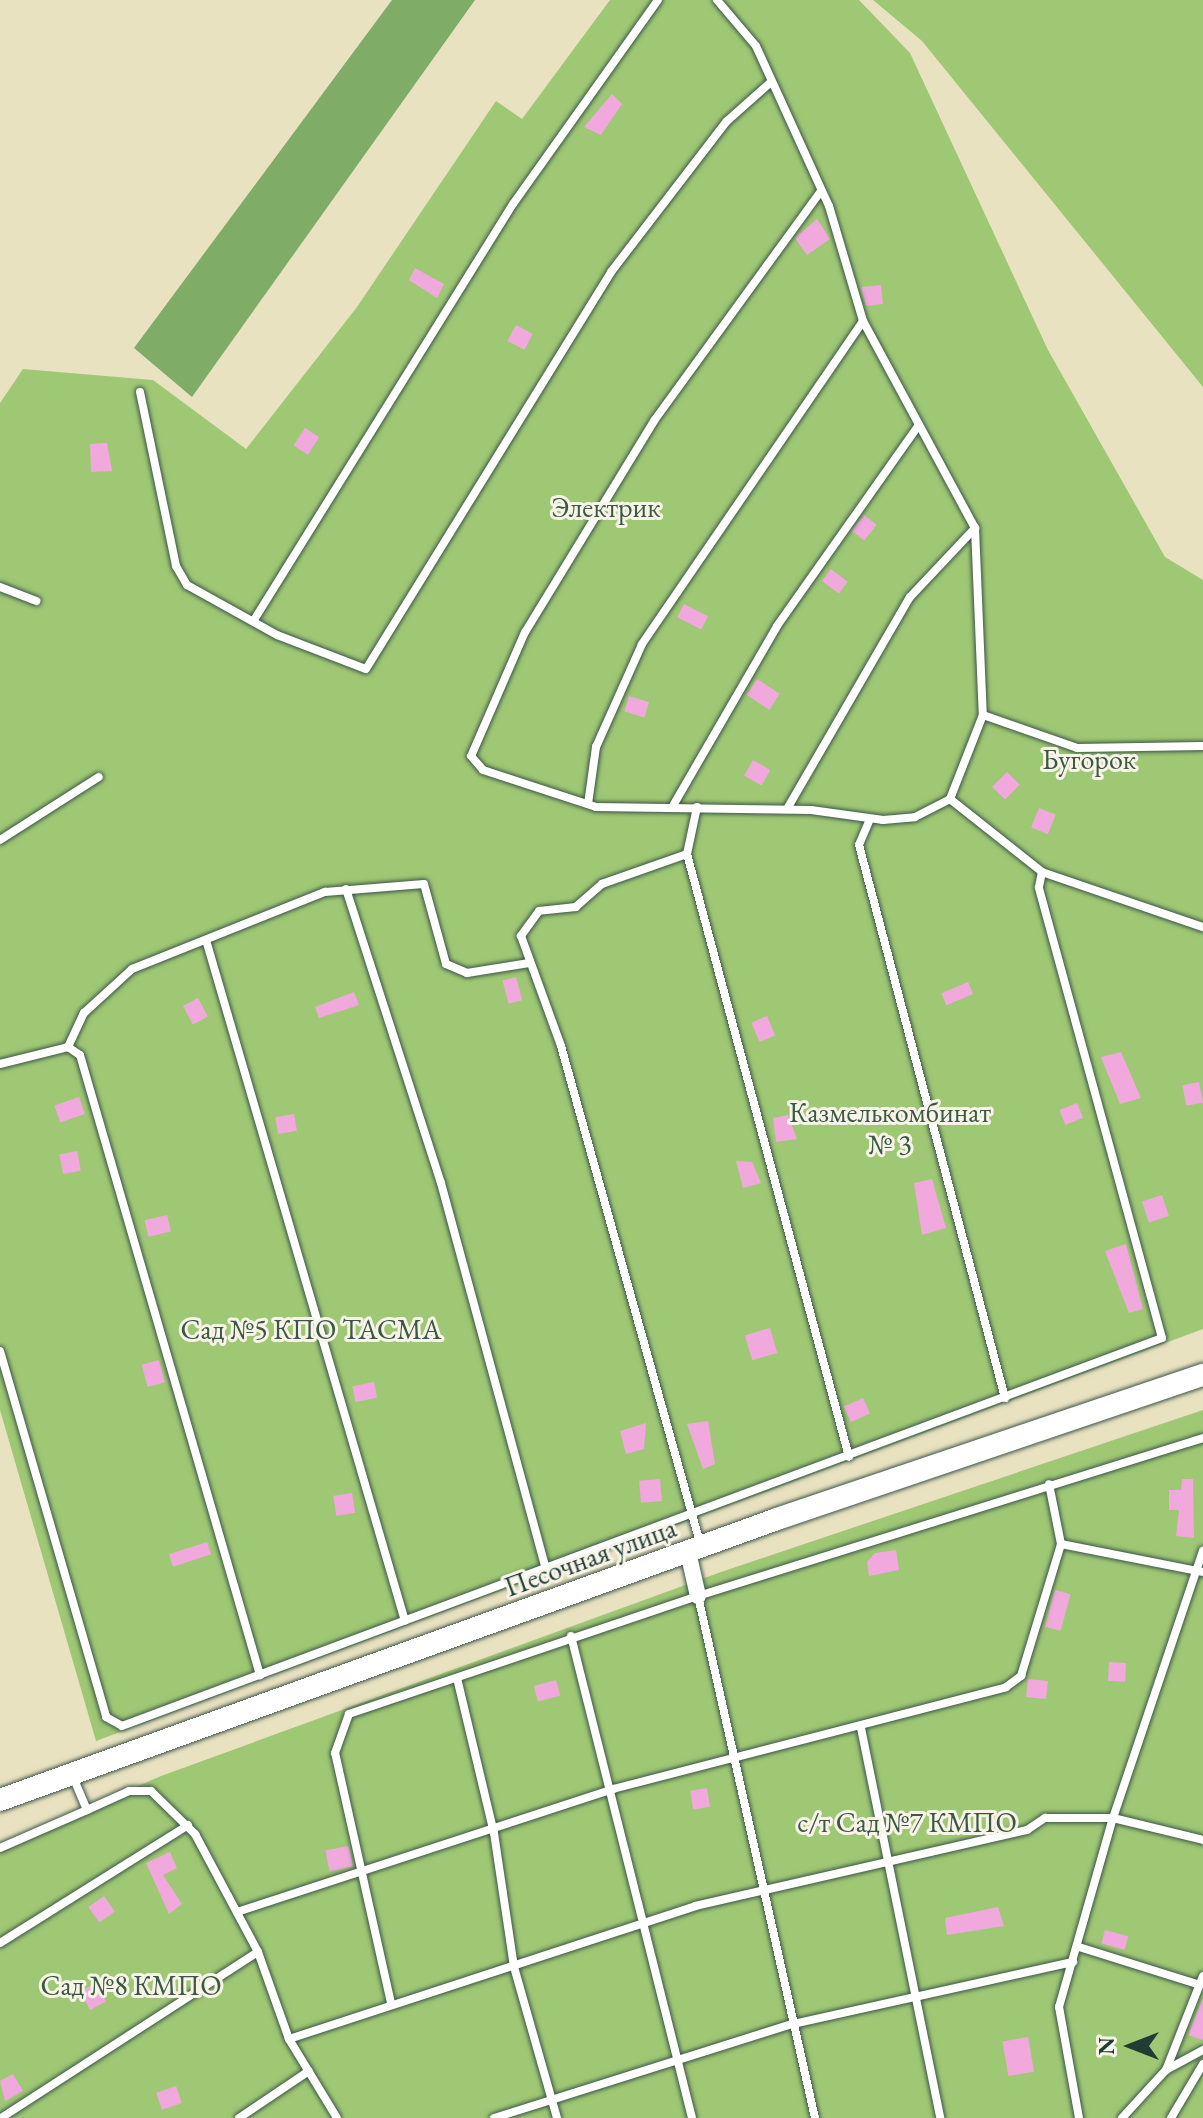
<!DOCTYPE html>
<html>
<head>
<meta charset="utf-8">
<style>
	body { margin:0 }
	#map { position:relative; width:1203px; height:2118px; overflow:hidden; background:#e9e2c1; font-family:"EB Garamond",serif }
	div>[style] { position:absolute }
	.green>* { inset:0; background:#9fc874 }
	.forest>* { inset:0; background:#7fac66 }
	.building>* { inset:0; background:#f1a9dd; transform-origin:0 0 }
	.roads { filter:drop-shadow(0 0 2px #3d5649) drop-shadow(0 0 2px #3d5649) }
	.lane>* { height:8px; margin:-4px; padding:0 4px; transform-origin:4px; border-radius:4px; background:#fff }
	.street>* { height:16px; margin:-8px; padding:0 8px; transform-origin:8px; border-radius:8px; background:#fff }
	.secondary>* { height:22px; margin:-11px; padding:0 11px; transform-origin:11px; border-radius:11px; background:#fff }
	span { translate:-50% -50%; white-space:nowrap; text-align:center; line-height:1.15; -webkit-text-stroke:6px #f7f3e8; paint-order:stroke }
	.park-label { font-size:28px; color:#395941 }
	.street-label { font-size:28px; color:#1f3d34 }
	.north { position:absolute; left:1091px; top:2006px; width:80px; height:80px; -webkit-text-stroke:6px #f7f3e8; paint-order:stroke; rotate:270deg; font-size:22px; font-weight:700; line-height:32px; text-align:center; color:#1f3d34 }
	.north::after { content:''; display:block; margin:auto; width:28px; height:36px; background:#1f3d34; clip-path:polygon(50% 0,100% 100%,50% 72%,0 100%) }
</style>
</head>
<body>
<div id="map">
	<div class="green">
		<i style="clip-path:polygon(610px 0,859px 0,910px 53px,1048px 350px,1165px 557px,1203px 580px,1203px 1329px,96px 1741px,0 1410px,0 403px,23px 369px,153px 380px,246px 449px,357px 307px,496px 101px,522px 119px)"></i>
		<i style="clip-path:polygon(873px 0,1203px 0,1203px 387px,922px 41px)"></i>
		<i style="clip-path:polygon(1203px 1410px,1203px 2118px,0 2118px,0 1846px,161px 1776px,721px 1572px)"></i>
	</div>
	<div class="forest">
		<i style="clip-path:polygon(392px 0,475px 0,192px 397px,134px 348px)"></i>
	</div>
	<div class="building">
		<i style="clip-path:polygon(612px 94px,622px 104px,601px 135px,584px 127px)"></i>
		<i style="clip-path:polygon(817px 219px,830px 239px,807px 255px,795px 238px)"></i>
		<i style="clip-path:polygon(415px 268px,444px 284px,437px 298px,409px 280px)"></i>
		<i style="clip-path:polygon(881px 285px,883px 304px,866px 306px,861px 287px)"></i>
		<i style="left:516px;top:325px;width:19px;height:18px;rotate:28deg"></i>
		<i style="left:305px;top:428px;width:17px;height:21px;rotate:33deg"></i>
		<i style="clip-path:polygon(107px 443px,112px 471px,91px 472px,90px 444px)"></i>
		<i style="left:864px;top:515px;width:16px;height:20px;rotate:38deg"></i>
		<i style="left:831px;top:569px;width:21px;height:15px;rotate:37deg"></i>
		<i style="left:684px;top:604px;width:27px;height:15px;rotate:27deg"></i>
		<i style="left:757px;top:679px;width:27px;height:19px;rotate:33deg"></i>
		<i style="left:629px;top:696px;width:21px;height:16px;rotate:17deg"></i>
		<i style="left:753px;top:760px;width:20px;height:18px;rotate:30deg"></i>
		<i style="left:1007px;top:772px;width:18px;height:21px;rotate:45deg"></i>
		<i style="left:1039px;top:808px;width:18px;height:21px;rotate:22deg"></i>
		<i style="left:516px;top:977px;width:24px;height:14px;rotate:75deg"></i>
		<i style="left:968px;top:982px;width:13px;height:29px;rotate:67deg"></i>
		<i style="clip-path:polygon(354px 992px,359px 1005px,319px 1018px,315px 1007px)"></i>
		<i style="left:198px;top:998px;width:21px;height:17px;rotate:62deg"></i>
		<i style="left:767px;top:1016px;width:21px;height:17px;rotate:67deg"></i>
		<i style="clip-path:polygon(1121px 1052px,1141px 1098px,1120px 1104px,1101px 1057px)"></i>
		<i style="left:1199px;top:1082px;width:21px;height:17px;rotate:79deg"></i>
		<i style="left:79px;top:1097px;width:18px;height:26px;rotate:71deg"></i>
		<i style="left:1077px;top:1103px;width:16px;height:19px;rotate:68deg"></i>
		<i style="left:294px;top:1114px;width:17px;height:19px;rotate:80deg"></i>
		<i style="clip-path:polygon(788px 1115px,797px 1139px,776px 1142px,773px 1118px)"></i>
		<i style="left:77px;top:1151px;width:20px;height:18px;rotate:79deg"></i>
		<i style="clip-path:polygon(736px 1161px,752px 1162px,761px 1183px,743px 1188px)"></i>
		<i style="clip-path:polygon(932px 1179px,946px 1228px,922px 1235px,914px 1183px)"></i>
		<i style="left:1162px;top:1195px;width:22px;height:21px;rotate:72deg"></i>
		<i style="left:167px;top:1215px;width:17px;height:23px;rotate:77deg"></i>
		<i style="clip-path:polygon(1126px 1244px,1143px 1309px,1129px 1313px,1105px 1251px)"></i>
		<i style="left:770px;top:1328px;width:26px;height:26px;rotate:74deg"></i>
		<i style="left:159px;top:1360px;width:23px;height:18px;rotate:75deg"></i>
		<i style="left:374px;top:1382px;width:16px;height:22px;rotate:79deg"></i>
		<i style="left:863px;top:1398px;width:17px;height:21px;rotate:66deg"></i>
		<i style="clip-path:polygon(708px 1421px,715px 1464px,703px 1469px,687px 1424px)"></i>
		<i style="clip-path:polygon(646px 1423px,644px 1449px,626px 1454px,620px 1431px)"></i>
		<i style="left:660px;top:1479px;width:22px;height:21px;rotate:85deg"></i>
		<i style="clip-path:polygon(1182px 1479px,1193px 1479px,1194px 1538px,1176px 1536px,1179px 1510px,1169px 1510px,1169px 1490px,1181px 1490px)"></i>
		<i style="left:352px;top:1493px;width:20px;height:19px;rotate:81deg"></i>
		<i style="left:207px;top:1542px;width:13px;height:40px;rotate:72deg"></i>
		<i style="clip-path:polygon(896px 1550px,899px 1570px,869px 1576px,867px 1562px,875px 1553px)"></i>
		<i style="left:1055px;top:1590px;width:16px;height:38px;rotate:15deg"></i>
		<i style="left:1109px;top:1662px;width:17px;height:19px;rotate:3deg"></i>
		<i style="left:1028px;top:1679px;width:20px;height:18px;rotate:6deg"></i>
		<i style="left:556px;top:1680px;width:16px;height:23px;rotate:75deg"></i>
		<i style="left:707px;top:1788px;width:19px;height:17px;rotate:81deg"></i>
		<i style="left:349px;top:1846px;width:21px;height:24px;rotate:79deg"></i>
		<i style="clip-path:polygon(170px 1852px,177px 1868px,163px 1875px,182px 1904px,169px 1914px,146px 1863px)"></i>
		<i style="left:104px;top:1896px;width:19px;height:19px;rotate:55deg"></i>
		<i style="clip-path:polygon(998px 1907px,1004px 1926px,947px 1935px,945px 1918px)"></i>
		<i style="left:1105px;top:1930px;width:24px;height:14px;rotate:15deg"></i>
		<i style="left:96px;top:1983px;width:21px;height:18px;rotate:62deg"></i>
		<i style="clip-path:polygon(1203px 1998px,1203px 2040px,1188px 2035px)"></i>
		<i style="left:1028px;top:2037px;width:35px;height:26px;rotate:80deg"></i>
		<i style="clip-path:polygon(13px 2074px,23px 2091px,5px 2101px,0 2081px)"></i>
		<i style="left:176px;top:2086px;width:18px;height:21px;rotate:71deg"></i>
	</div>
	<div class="roads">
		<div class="lane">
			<i style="left:717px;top:0;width:60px;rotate:49.7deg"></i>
			<i style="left:756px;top:46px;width:176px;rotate:65.5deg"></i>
			<i style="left:829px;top:206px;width:120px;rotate:73.5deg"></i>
			<i style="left:863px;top:321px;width:235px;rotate:61.6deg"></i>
			<i style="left:975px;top:528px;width:187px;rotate:87.6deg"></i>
			<i style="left:983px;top:715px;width:100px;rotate:19.3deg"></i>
			<i style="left:1077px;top:748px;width:126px;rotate:-0.9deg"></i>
			<i style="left:821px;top:191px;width:284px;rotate:126deg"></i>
			<i style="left:654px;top:421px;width:247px;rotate:121.4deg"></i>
			<i style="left:525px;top:632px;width:135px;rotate:113.5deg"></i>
			<i style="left:471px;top:756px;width:18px;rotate:49deg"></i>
			<i style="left:483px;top:770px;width:119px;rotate:18.1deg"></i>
			<i style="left:596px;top:807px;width:215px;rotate:0.8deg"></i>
			<i style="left:811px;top:810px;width:73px;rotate:7.9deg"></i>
			<i style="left:883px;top:820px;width:32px;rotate:-5deg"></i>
			<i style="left:915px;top:817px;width:39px;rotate:-27deg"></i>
			<i style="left:950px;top:799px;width:90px;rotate:-68.6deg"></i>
			<i style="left:140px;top:392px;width:178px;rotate:78.3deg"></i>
			<i style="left:176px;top:566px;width:22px;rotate:60deg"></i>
			<i style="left:187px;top:585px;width:103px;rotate:29.1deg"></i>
			<i style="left:277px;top:635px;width:95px;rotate:20.9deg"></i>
			<i style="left:366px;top:669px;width:467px;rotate:-58.3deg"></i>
			<i style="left:611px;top:272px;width:190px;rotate:-52.5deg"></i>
			<i style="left:727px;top:121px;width:57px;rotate:-41.5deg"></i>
			<i style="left:0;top:587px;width:39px;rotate:21deg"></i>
			<i style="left:254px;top:620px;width:490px;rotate:-58.1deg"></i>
			<i style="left:513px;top:204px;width:250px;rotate:-54.6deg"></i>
			<i style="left:950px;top:799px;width:117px;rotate:38.4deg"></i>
			<i style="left:1042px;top:872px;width:170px;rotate:18.9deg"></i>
			<i style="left:588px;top:804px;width:58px;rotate:-82deg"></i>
			<i style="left:596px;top:747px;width:113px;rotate:-65.9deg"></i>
			<i style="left:642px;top:644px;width:391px;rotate:-55.6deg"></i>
			<i style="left:674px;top:804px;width:206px;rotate:-59.9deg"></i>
			<i style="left:777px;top:626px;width:246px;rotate:-54.8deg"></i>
			<i style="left:697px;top:807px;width:48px;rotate:102deg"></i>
			<i style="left:687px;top:854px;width:90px;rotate:160.6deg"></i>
			<i style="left:602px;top:884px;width:35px;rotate:139deg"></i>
			<i style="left:576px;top:907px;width:37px;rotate:174deg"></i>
			<i style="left:539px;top:911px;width:31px;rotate:126deg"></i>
			<i style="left:521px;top:936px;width:117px;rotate:70deg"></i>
			<i style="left:561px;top:1046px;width:516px;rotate:74.37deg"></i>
			<i style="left:787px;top:809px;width:245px;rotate:-59.9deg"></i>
			<i style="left:910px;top:597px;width:95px;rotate:-46.7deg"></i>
			<i style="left:870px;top:819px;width:28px;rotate:113deg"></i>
			<i style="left:859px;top:845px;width:572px;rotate:75.21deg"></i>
			<i style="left:0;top:840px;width:117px;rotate:-32.5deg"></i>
			<i style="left:687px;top:854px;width:624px;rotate:74.96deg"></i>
			<i style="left:346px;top:889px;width:309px;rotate:72.1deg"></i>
			<i style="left:441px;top:1183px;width:400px;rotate:74.8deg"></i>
			<i style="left:206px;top:940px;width:709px;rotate:73.71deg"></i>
			<i style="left:68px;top:1047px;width:14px;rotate:34deg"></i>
			<i style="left:80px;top:1055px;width:646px;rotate:73.81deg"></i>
			<i style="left:0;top:1064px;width:70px;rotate:-14deg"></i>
			<i style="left:68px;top:1047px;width:38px;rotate:-65deg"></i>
			<i style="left:84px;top:1013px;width:65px;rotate:-42.5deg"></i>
			<i style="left:132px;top:969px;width:208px;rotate:-21.8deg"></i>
			<i style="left:325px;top:892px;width:99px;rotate:-4.6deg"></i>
			<i style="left:424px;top:884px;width:83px;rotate:74.6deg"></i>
			<i style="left:446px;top:964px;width:23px;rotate:23deg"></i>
			<i style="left:467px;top:973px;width:63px;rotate:-9.2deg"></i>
			<i style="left:0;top:1351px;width:381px;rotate:73.8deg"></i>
			<i style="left:106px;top:1717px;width:18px;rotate:29deg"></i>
			<i style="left:122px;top:1726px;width:1110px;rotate:-20.46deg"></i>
			<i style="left:1162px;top:1338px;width:467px;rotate:-105.3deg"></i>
			<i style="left:1039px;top:887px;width:15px;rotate:-79deg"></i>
			<i style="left:1061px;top:1544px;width:145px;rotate:11.2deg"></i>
			<i style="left:571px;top:1636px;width:497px;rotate:75.9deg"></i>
			<i style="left:457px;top:1678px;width:159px;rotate:76.6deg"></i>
			<i style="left:494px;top:1833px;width:135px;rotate:81.5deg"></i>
			<i style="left:514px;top:1967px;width:157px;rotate:74.1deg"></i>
			<i style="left:861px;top:1728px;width:398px;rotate:78.5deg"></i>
			<i style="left:73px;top:1777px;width:36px;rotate:67deg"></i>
			<i style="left:87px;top:1810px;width:46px;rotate:-24.3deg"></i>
			<i style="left:129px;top:1791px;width:22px"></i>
			<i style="left:151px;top:1791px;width:62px;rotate:44.3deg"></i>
			<i style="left:195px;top:1834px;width:134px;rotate:61.9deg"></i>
			<i style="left:258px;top:1952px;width:92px;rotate:70.4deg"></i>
			<i style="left:289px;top:2039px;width:92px;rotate:58.7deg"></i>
			<i style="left:0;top:1848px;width:95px;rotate:-23.6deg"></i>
			<i style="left:237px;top:1912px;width:396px;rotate:-18.1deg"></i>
			<i style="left:613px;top:1789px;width:406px;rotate:-14.5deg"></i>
			<i style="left:1006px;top:1687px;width:19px;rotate:-36deg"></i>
			<i style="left:1021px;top:1676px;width:138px;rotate:-73.1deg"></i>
			<i style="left:1061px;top:1544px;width:61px;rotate:-101.3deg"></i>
			<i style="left:0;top:1943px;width:222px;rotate:-32.1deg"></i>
			<i style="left:1079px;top:1947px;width:127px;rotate:17.4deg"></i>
			<i style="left:391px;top:2003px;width:256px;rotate:-102.6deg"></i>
			<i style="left:335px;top:1753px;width:41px;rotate:-70.3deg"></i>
			<i style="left:349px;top:1714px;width:368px;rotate:-18.7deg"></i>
			<i style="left:289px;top:2039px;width:427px;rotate:-18.1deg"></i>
			<i style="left:695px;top:1906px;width:341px;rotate:-12.9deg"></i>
			<i style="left:1027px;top:1830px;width:22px;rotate:-34deg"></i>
			<i style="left:1045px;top:1818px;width:68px"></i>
			<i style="left:1113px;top:1818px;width:93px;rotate:13.7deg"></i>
			<i style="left:1166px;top:2070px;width:101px;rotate:-68.5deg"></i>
			<i style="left:1px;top:2118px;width:306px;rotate:-32.9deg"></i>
			<i style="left:239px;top:2118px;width:84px;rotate:-33.9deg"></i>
			<i style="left:494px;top:2118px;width:313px;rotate:-17.5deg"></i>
			<i style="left:793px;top:2024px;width:287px;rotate:-12.5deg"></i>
			<i style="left:815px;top:2118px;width:535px;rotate:-102.63deg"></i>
			<i style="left:698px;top:1596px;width:529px;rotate:-17.37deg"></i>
			<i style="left:1079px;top:2118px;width:113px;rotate:-100.2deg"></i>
			<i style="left:1059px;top:2007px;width:197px;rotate:-74.1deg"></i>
			<i style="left:1113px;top:1818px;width:282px;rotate:-71.4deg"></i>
			<i style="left:1122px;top:2118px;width:65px;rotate:-47.5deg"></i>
			<i style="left:1166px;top:2070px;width:42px;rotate:-28.4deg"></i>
			<i style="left:1171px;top:2118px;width:63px;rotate:-59.3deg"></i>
		</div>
		<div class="street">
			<i style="left:688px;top:1552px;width:45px;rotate:77.2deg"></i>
		</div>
		<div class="secondary">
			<i style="left:0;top:1800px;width:826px;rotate:-19.88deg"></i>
			<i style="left:777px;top:1519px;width:450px;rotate:-18.7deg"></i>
		</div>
	</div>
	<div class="park-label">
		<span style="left:606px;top:507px">Электрик</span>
		<span style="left:1089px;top:759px">Бугорок</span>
		<span style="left:890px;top:1128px">Казмелькомбинат<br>№ 3</span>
		<span style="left:311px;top:1329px">Сад №5 КПО ТАСМА</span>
		<span style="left:907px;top:1822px">с/т Сад №7 КМПО</span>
		<span style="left:131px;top:1985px">Сад №8 КМПО</span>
	</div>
	<div class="street-label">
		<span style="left:590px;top:1557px;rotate:-20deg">Песочная улица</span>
	</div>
	<div class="north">N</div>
</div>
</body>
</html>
